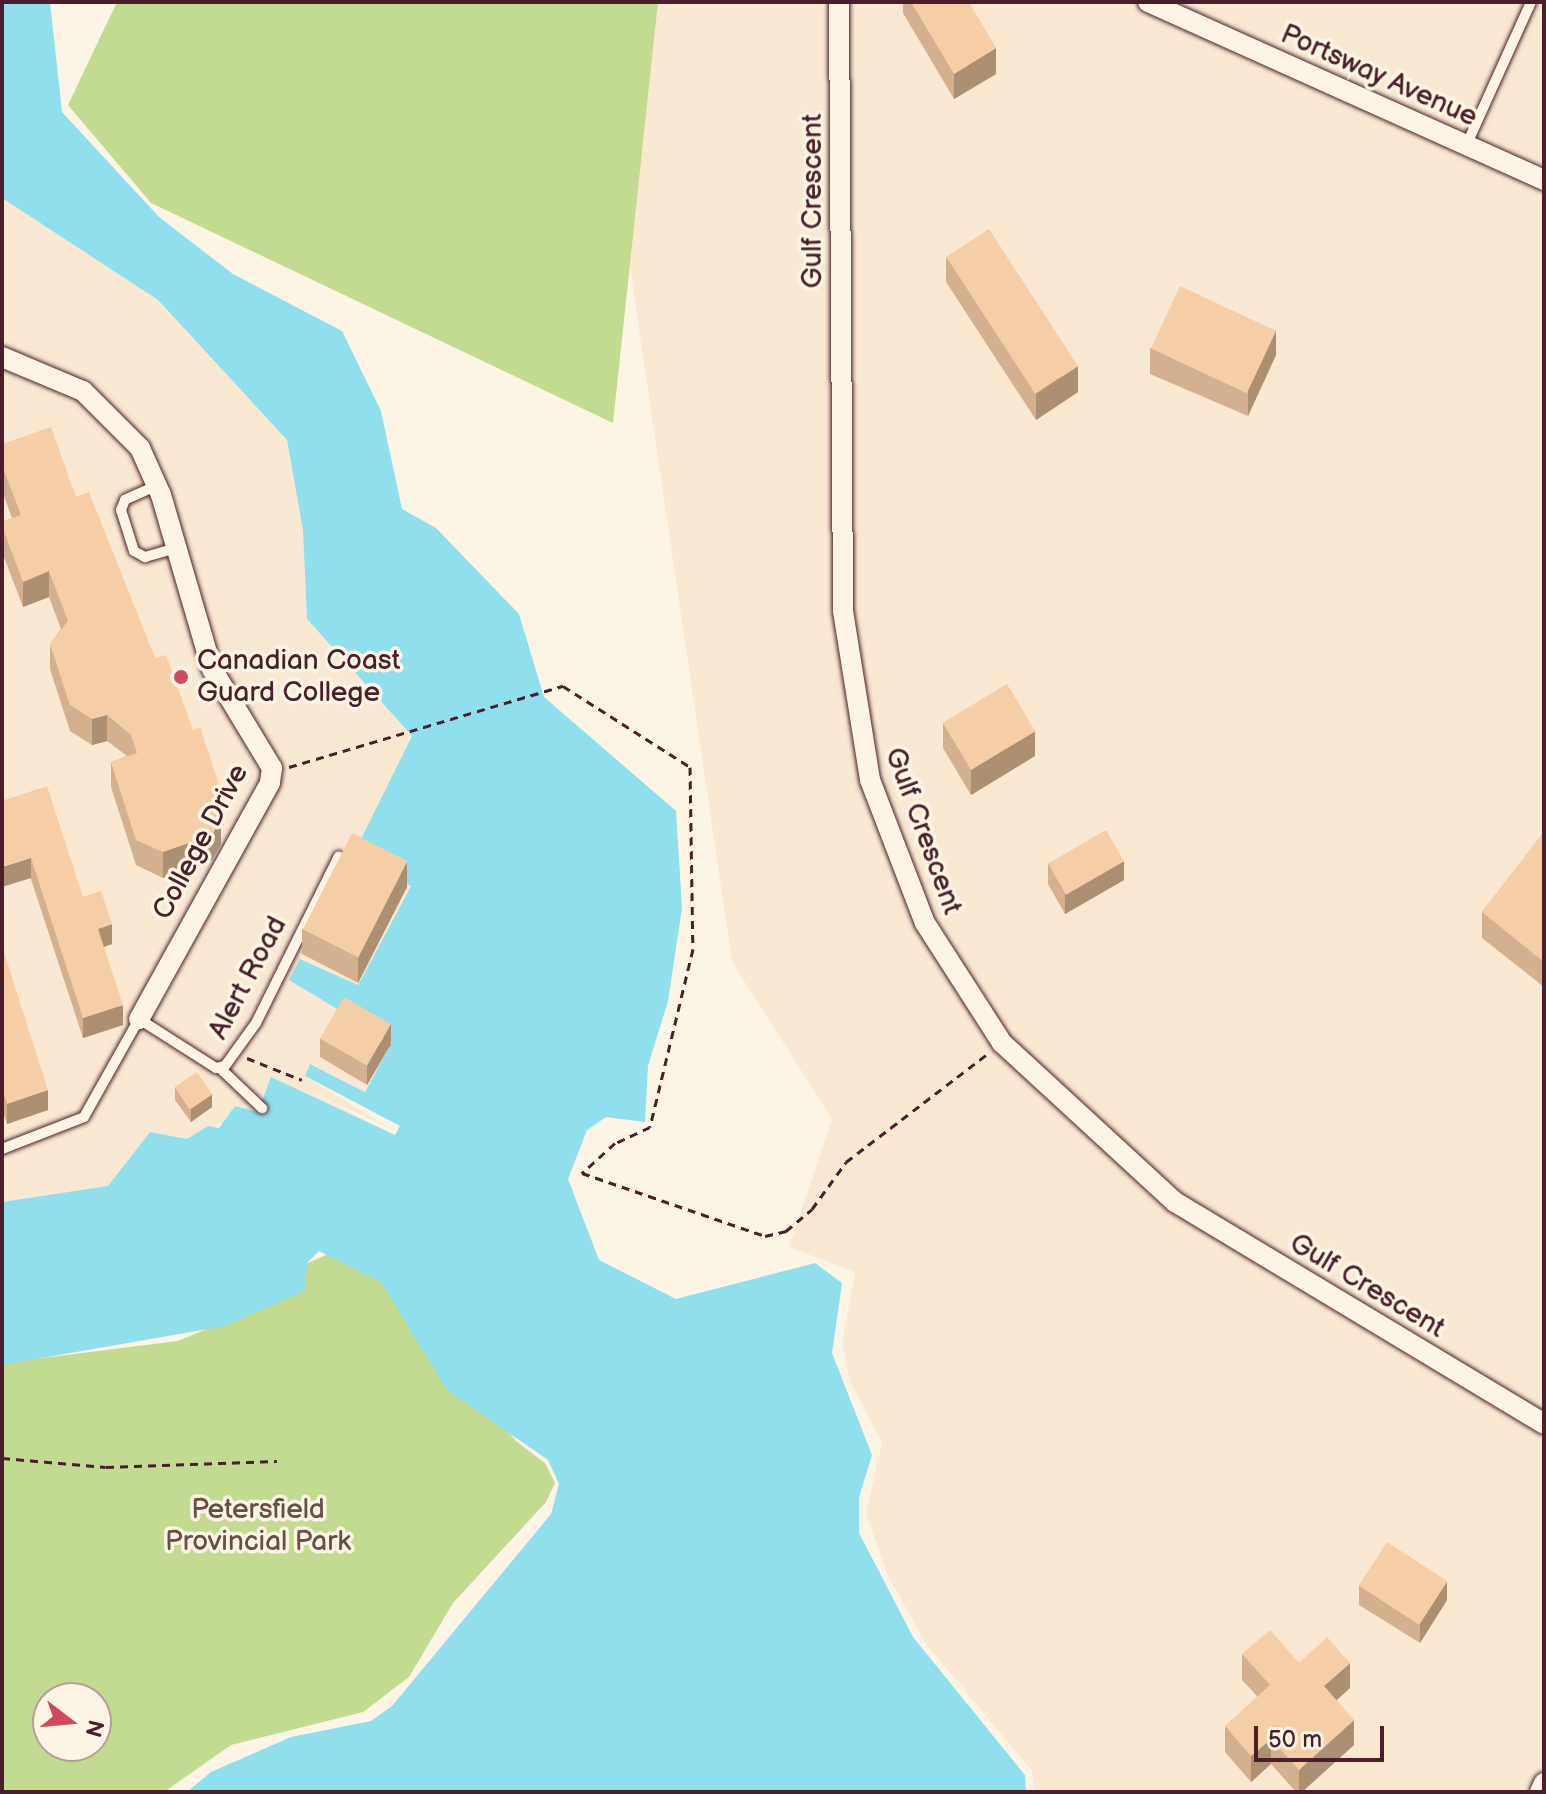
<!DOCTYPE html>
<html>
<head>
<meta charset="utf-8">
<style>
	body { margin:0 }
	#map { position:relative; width:1546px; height:1794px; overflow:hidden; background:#fcf5e5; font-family:"Balsamiq Sans",sans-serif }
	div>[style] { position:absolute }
	.built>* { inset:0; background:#fae9d2 }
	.green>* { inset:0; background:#c2db91 }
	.water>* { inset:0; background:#8fdfed }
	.pier>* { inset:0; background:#fcf5e5 }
	.path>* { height:3px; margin-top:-1.5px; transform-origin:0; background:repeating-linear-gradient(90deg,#4a1f2b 0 8px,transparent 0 14px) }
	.roads { filter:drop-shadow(0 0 2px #4a1f2b) drop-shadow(0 0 2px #4a1f2b) }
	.service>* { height:10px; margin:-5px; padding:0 5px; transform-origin:5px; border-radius:5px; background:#fcf5e5 }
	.minor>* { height:20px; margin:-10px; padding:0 10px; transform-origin:10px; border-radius:10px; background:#fcf5e5 }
	.wall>* { inset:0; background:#d4b18e }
	.shaded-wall>* { inset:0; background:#ac9074 }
	.building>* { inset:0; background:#f6cea5; transform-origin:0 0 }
	.dots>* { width:22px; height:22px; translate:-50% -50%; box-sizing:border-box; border:4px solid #fcf5e5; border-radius:50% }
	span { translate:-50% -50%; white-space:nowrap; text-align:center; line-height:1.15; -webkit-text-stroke:7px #fcf5e5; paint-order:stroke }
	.street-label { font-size:28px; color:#4a1f2b }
	.poi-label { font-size:28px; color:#4a1f2b }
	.left { translate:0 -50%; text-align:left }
	.park-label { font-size:28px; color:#684e44 }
	.frame { position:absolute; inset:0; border:4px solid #4a1f2b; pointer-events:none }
	.north { position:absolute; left:32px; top:1682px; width:80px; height:80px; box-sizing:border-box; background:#fcf5e5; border:2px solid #b59f9b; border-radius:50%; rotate:106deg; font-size:22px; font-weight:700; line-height:32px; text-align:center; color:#4a1f2b }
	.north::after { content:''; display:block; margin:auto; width:28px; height:36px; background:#d1495b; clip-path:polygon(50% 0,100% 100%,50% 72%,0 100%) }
	.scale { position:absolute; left:1254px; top:1726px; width:130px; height:36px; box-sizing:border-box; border:4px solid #4a1f2b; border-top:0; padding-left:10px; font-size:24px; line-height:28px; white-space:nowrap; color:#4a1f2b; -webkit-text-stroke:6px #fcf5e5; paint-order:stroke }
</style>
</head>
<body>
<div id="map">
	<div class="built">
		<i style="clip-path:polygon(591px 2px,1544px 2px,1544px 1792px,1034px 1792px,1032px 1771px,926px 1644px,887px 1574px,866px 1514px,882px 1442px,850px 1382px,842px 1344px,855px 1272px,789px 1247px,832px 1119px,732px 962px)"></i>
		<i style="clip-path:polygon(2px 198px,158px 300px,287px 440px,303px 530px,307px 619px,412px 736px,353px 855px,411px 886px,358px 985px,300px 959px,344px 1014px,392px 1042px,365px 1092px,311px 1064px,400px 1126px,395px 1135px,297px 1089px,187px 1139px,150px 1132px,108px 1187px,2px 1202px)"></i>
	</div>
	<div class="green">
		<i style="clip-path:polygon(117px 2px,658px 2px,613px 423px,151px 203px,68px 105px)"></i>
		<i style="clip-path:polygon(evenodd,328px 1254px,375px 1271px,516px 1441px,545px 1463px,555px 1483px,546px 1502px,453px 1603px,409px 1677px,363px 1712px,231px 1745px,164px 1792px,2px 1792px,2px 1363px,178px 1341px,304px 1288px,306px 1264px,328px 1254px,48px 1698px,96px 1698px,96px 1746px,48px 1746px,48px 1698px)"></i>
	</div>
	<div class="water">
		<i style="clip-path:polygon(2px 2px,50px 2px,62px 112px,159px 217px,233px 274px,342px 331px,381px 411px,402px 509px,436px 528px,519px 614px,544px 697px,676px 811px,682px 908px,668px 1001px,648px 1066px,645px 1122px,606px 1117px,587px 1130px,568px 1179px,599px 1260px,676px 1299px,815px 1263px,842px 1283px,832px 1353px,872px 1455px,859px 1497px,859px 1533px,913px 1637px,1025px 1775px,1026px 1792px,187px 1792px,211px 1772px,291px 1737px,371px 1721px,392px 1706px,551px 1514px,559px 1484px,548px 1460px,447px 1390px,381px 1282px,319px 1251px,307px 1263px,305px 1291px,225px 1326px,2px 1365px,2px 1202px,108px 1186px,150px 1132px,187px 1139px,208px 1126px,219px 1128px,235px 1106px,258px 1112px,271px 1077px,395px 1135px,399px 1126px,305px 1076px,310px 1064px,365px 1092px,392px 1042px,289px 980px,300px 959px,358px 985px,411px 886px,353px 855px,412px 736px,307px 619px,303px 530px,287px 440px,158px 300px,2px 198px)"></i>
	</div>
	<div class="pier">
		<i style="clip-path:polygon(305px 1076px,400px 1126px,395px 1135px,299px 1086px,393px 1130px)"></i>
	</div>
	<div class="path">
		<i style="left:289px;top:767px;width:286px;rotate:-16.5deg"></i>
		<i style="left:563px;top:686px;width:151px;rotate:32.5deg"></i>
		<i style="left:690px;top:767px;width:182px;rotate:89.1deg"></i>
		<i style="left:693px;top:949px;width:183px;rotate:103.6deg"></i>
		<i style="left:650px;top:1127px;width:38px;rotate:155deg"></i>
		<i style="left:615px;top:1143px;width:45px;rotate:137.7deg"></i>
		<i style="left:582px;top:1173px;width:194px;rotate:19deg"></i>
		<i style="left:765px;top:1236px;width:22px;rotate:-13deg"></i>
		<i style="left:786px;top:1231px;width:34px;rotate:-40deg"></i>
		<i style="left:812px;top:1209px;width:58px;rotate:-54.1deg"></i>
		<i style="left:846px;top:1162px;width:176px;rotate:-37.4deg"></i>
		<i style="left:247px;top:1058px;width:59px;rotate:21.8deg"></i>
		<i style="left:2px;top:1458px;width:104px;rotate:4.9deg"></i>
		<i style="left:106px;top:1467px;width:171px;rotate:-2deg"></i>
	</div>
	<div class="roads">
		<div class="service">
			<i style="left:1466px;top:146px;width:158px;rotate:-65.7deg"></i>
			<i style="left:158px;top:485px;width:36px;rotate:156deg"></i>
			<i style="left:125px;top:500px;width:11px;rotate:112deg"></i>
			<i style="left:121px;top:510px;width:43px;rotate:72.4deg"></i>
			<i style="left:134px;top:551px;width:13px;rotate:29deg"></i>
			<i style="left:145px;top:557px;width:33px;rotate:-16deg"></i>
			<i style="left:221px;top:1069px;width:57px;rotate:43.6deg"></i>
			<i style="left:2px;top:1149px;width:88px;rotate:-21.3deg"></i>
			<i style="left:84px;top:1117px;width:112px;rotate:-60.7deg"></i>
			<i style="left:139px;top:1019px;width:91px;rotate:32.5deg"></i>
			<i style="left:216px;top:1068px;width:9px;rotate:-13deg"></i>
			<i style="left:225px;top:1066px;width:53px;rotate:-54.2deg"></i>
			<i style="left:256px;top:1023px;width:186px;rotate:-63.6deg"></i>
		</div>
		<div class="minor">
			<i style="left:839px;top:2px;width:609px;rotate:89.62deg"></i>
			<i style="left:843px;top:611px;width:171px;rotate:80.9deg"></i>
			<i style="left:870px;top:780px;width:153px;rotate:69deg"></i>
			<i style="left:925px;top:923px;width:143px;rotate:57.3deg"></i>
			<i style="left:1002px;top:1043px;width:235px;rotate:42.6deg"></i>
			<i style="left:1175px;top:1202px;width:431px;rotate:31deg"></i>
			<i style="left:1148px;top:2px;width:434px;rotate:24.2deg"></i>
			<i style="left:2px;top:357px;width:88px;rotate:22.8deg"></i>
			<i style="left:83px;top:391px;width:81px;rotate:45deg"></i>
			<i style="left:140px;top:448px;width:51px;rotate:65.9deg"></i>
			<i style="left:161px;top:495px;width:181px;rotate:73.7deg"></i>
			<i style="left:212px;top:669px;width:116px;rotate:58.8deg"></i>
			<i style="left:272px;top:768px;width:15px;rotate:98deg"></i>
			<i style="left:270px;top:783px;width:270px;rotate:119deg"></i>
			<i style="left:1540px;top:1792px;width:10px;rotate:-66deg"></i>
		</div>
	</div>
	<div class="wall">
		<i style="clip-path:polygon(903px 2px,969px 2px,996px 74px,954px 99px,903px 13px)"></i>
		<i style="clip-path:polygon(946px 257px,1078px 392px,1036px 420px,946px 282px)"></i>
		<i style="clip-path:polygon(1150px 348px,1276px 355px,1248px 416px,1150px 374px)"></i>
		<i style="clip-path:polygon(2px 465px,76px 497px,155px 658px,224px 825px,221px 826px,221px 845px,212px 860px,163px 878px,136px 865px,111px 787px,111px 762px,127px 756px,107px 741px,92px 745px,70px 731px,50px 669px,50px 644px,61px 629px,49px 597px,23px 607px,2px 552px,2px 522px,12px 518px,2px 491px)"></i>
		<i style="clip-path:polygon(943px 723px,1035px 756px,971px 795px,943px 748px)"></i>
		<i style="clip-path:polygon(5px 800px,83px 897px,112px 944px,104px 947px,123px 1025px,83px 1038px)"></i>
		<i style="clip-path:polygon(1544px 832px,1544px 987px,1482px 938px,1482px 912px)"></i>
		<i style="clip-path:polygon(1048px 864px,1124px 880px,1065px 914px,1048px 884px)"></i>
		<i style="clip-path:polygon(407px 887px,358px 983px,302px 954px,302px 929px)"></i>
		<i style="clip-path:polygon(2px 946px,48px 1110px,7px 1124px,2px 1109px)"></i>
		<i style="clip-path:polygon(320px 1038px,391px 1044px,367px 1085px,320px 1057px)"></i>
		<i style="clip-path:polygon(175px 1087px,212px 1107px,191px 1122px,175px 1100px)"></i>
		<i style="clip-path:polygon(1359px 1586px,1447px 1600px,1420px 1643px,1359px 1605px)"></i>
		<i style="clip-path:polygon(1242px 1654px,1299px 1663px,1350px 1688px,1337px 1700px,1354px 1745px,1302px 1792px,1296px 1792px,1271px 1764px,1251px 1782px,1225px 1752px,1225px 1726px,1258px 1697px,1242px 1680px)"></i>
	</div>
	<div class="shaded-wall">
		<i style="clip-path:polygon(996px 48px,996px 74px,954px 99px,954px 74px)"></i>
		<i style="clip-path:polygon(1276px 330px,1276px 355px,1248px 416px,1248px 390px)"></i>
		<i style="clip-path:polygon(1078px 366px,1078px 392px,1036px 420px,1036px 394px)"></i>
		<i style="clip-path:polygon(49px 571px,49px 597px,23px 607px,23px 582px)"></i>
		<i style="clip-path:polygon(107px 715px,107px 741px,92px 745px,92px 719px)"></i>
		<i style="clip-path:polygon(1035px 731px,1035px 756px,971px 795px,971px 770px)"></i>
		<i style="clip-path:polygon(224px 799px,224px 825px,221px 826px,221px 845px,212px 860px,163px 878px,163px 852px,215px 803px)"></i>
		<i style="clip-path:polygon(31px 858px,31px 878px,2px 887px,2px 867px)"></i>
		<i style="clip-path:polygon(407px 861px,407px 887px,358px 983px,358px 958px)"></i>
		<i style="clip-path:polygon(1124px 861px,1124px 880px,1065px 914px,1065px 895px)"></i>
		<i style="clip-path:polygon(112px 924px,112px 944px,98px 949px,98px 929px)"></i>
		<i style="clip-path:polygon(123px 1005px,123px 1025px,83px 1038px,83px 1018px)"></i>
		<i style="clip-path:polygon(391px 1024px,391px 1044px,367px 1085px,367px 1066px)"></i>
		<i style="clip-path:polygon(48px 1090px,48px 1110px,7px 1124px,7px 1104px)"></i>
		<i style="clip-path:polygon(212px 1094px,212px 1107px,191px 1122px,191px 1109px)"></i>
		<i style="clip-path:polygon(1447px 1581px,1447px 1600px,1420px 1643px,1420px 1624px)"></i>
		<i style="clip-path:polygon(1350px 1663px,1350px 1688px,1324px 1711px,1324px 1686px)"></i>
		<i style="clip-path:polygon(1354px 1720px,1354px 1745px,1302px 1792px,1299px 1792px,1299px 1770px)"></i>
		<i style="clip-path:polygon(1271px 1739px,1271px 1764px,1251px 1782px,1251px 1756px)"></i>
	</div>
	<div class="building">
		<i style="clip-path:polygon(911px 2px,969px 2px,996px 48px,954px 74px)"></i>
		<i style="left:989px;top:229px;width:163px;height:51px;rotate:57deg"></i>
		<i style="left:1180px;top:286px;width:106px;height:69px;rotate:25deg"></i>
		<i style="clip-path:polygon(51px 427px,76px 497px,89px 492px,155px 658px,166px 655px,193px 730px,200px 727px,224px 799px,215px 803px,221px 820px,212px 835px,163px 852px,136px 840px,111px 762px,137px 753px,131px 735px,107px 715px,92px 719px,70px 705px,50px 644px,68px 621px,49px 571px,23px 582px,2px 526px,2px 522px,21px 515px,2px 465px,2px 444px)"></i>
		<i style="left:1007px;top:684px;width:55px;height:75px;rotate:59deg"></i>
		<i style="clip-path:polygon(47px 786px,83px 897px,101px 891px,112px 924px,98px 929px,123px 1005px,83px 1018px,31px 858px,2px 867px,2px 790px,5px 800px)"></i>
		<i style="left:1106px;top:830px;width:36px;height:67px;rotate:60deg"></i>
		<i style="clip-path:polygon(1544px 832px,1544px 962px,1482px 912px)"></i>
		<i style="left:352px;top:833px;width:62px;height:108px;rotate:27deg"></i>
		<i style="clip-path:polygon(2px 946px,48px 1090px,7px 1104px,2px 1089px)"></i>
		<i style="left:344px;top:997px;width:54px;height:48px;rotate:30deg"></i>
		<i style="left:197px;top:1072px;width:27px;height:27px;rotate:56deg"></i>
		<i style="left:1387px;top:1542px;width:72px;height:52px;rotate:33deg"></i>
		<i style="clip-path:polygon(1270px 1630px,1299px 1663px,1327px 1637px,1350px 1663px,1324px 1686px,1354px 1720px,1299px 1770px,1271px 1739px,1251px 1756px,1225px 1726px,1270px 1685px,1242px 1654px)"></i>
	</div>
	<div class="dots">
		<i style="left:181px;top:677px;background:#d1495b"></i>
	</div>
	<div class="street-label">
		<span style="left:1379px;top:76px;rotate:24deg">Portsway Avenue</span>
		<span style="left:813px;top:201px;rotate:-90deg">Gulf Crescent</span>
		<span style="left:923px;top:831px;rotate:70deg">Gulf Crescent</span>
		<span style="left:201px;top:842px;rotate:-62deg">College Drive</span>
		<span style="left:248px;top:978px;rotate:-62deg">Alert Road</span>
		<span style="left:1367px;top:1286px;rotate:31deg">Gulf Crescent</span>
	</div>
	<div class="poi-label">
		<span class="left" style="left:197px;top:677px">Canadian Coast<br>Guard College</span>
	</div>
	<div class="park-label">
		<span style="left:258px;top:1526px">Petersfield<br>Provincial Park</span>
	</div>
	<div class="frame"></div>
	<div class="north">N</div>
	<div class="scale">50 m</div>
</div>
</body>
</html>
